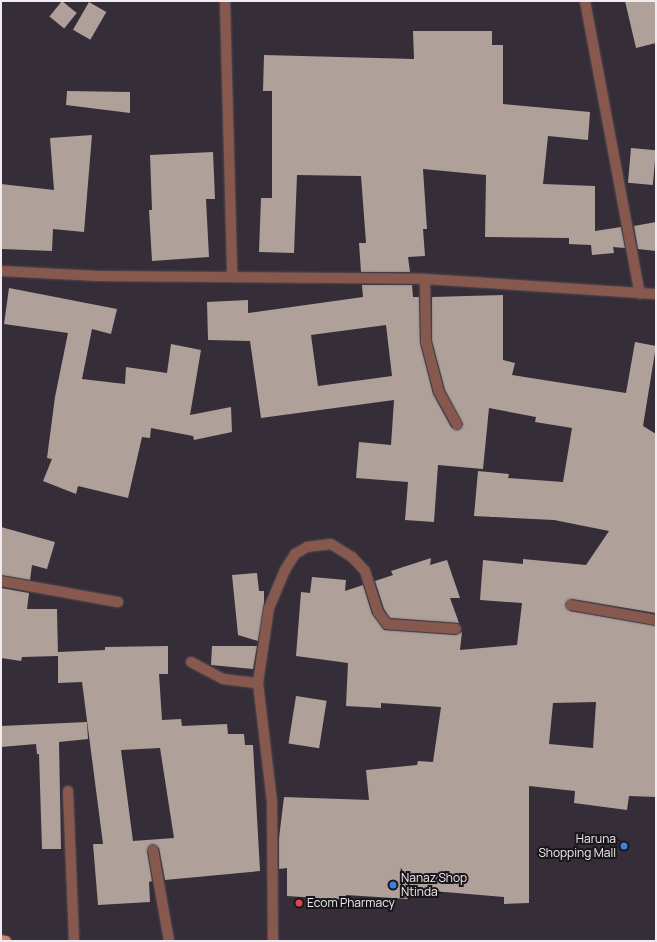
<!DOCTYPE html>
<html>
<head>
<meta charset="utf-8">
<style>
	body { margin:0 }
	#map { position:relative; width:657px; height:942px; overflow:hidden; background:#352d37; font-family:Manrope,sans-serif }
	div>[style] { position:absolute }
	.building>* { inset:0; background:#b0a09a; transform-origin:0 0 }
	.roads { filter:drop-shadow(0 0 1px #534b55) drop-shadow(0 0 1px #534b55) }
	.minor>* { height:10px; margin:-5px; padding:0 5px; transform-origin:5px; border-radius:5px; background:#87594e }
	.major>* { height:10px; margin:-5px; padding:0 5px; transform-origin:5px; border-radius:5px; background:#db7e68 }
	.dots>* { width:11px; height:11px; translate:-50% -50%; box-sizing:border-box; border:2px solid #1a171b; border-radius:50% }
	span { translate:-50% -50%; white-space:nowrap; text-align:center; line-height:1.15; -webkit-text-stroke:4px #1a171b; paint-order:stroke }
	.poi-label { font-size:12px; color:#f0ebf1 }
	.right { translate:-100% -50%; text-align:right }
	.left { translate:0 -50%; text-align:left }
	.frame { position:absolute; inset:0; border:2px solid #f0ebf1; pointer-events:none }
</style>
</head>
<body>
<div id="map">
	<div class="building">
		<i style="left:62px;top:1px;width:19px;height:20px;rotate:39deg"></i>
		<i style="clip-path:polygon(625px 1px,656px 1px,656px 43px,636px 48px)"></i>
		<i style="left:89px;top:2px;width:20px;height:32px;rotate:30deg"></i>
		<i style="clip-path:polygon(413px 31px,492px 31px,492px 45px,503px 45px,503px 104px,590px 112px,588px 140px,548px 136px,543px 184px,595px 186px,595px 231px,621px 227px,625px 248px,613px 247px,614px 253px,592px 255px,591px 245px,569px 244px,569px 238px,485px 237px,486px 175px,423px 169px,427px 229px,423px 229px,425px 256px,408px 257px,410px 272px,361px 272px,359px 243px,366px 243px,361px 176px,297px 175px,294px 253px,259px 252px,261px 198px,272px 198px,272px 91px,263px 91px,264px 55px,414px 59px)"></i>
		<i style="clip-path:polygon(67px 91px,130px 92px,130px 113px,66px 105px)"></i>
		<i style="clip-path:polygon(92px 135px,84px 232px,53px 229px,52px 251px,2px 249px,1px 184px,54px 190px,50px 138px)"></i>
		<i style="left:631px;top:148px;width:25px;height:35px;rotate:5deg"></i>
		<i style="clip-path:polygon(213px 152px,215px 199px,206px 199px,209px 257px,152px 261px,149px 210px,152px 210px,150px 155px)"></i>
		<i style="clip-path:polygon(656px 222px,656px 251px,638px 249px,634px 226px)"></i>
		<i style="clip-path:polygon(evenodd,362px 285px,412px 285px,413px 297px,419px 297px,420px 343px,433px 394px,451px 427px,457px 430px,460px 429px,463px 424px,445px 390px,432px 341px,432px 297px,503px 295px,503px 360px,515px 363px,512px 375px,626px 393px,635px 342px,656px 346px,643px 426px,656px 434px,656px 613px,572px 599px,565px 604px,570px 611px,656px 626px,656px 797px,629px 796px,627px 810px,574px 803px,575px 791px,529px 786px,529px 903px,504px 904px,504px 897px,409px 889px,408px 899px,346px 895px,346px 900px,287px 896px,287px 868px,279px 869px,279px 838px,284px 797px,369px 800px,366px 770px,417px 765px,418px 761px,433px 762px,441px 707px,381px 703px,381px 708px,346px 706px,348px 663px,296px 656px,301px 592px,310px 593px,312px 577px,346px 580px,345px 591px,363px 585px,372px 614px,384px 630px,456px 635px,462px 632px,460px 650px,517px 645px,522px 603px,480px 600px,483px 560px,523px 564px,523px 559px,586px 565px,609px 531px,554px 520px,474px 516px,478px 471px,509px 474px,508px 478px,563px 482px,572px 428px,535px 422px,536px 417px,489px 408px,483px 469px,438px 465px,434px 522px,405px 520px,408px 482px,356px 478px,359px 442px,391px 445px,394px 400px,261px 418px,250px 341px,208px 340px,207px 302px,248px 300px,248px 313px,363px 297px,362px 285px,386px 325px,392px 376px,318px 386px,311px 335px,386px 325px,362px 285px,596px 702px,593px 748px,549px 744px,553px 703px,596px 702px)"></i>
		<i style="clip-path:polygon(9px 288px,117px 309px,111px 334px,92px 329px,82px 379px,125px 384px,126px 367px,167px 373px,171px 344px,201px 350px,190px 415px,231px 407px,232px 432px,194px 440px,193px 436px,151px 428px,150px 438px,142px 437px,128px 498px,78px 486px,76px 494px,43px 481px,52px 459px,47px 458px,55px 397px,68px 333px,4px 324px)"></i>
		<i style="clip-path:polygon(1px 527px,55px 542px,47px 569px,32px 565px,30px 580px,1px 575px)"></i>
		<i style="clip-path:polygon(431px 558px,430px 565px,447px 560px,460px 598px,450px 598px,459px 623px,390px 618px,384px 609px,375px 581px,393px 575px,391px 571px)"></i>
		<i style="clip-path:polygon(257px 573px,259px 591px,264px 591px,264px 603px,258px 641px,238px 635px,232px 575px)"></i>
		<i style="clip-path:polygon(evenodd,1px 588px,29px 593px,27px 609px,57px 609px,58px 656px,58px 652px,105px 650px,105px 647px,168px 646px,168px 674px,159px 674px,162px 720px,181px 719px,182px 726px,227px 724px,228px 734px,244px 734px,245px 745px,253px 745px,260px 871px,165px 880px,159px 848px,152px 844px,147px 851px,152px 881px,149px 882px,150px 902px,98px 905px,93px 844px,103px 844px,82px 682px,58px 683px,58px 656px,22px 657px,21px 661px,1px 658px,1px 588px,160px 748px,174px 838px,133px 841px,121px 750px,160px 748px)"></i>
		<i style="clip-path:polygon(212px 646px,257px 646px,253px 669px,211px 665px)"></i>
		<i style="left:296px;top:696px;width:31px;height:48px;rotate:9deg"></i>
		<i style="clip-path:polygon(87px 722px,88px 739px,59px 742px,61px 849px,42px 849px,39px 754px,37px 754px,36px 744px,1px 747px,1px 726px)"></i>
	</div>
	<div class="roads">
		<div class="minor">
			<i style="left:225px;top:1px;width:276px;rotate:88.5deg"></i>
			<i style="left:585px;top:1px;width:298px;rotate:79.4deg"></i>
			<i style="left:1px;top:271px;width:97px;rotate:3deg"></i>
			<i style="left:98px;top:276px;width:327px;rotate:0.5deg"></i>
			<i style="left:425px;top:279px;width:231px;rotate:3.7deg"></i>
			<i style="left:425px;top:279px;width:63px;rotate:89.1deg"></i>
			<i style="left:426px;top:342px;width:52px;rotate:75.4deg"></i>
			<i style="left:439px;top:392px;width:37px;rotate:61deg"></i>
			<i style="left:1px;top:581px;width:119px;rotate:10.2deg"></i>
			<i style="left:571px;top:605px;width:86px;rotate:10deg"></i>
			<i style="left:191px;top:662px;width:36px;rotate:28deg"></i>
			<i style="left:223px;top:679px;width:35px;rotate:7deg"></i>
			<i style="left:258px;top:683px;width:120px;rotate:83.3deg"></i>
			<i style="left:272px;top:802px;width:139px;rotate:89.6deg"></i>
			<i style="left:258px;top:683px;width:76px;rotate:-81.7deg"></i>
			<i style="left:269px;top:608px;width:41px;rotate:-67.2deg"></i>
			<i style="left:285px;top:570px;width:19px;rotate:-58deg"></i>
			<i style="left:295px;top:554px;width:14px;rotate:-30deg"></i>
			<i style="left:307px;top:547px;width:24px;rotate:-7deg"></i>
			<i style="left:331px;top:544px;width:25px;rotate:32deg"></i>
			<i style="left:352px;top:557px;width:19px;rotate:47deg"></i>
			<i style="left:365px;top:571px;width:43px;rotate:72.4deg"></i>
			<i style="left:378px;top:612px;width:15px;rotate:53deg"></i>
			<i style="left:387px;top:624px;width:69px;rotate:4.1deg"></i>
			<i style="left:68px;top:791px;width:150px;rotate:87.7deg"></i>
			<i style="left:153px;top:850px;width:92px;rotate:80deg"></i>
		</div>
		<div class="major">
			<i style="left:1px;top:940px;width:5px;rotate:11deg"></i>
		</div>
	</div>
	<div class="dots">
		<i style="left:624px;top:846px;background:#3f7fe0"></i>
		<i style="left:393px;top:885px;background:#3f7fe0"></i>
		<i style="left:299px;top:903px;background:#e0444e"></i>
	</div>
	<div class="poi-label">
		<span class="right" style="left:616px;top:846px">Haruna<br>Shopping Mall</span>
		<span class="left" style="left:401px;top:885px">Nanaz Shop<br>Ntinda</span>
		<span class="left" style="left:307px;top:903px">Ecom Pharmacy</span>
	</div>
	<div class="frame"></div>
</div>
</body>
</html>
